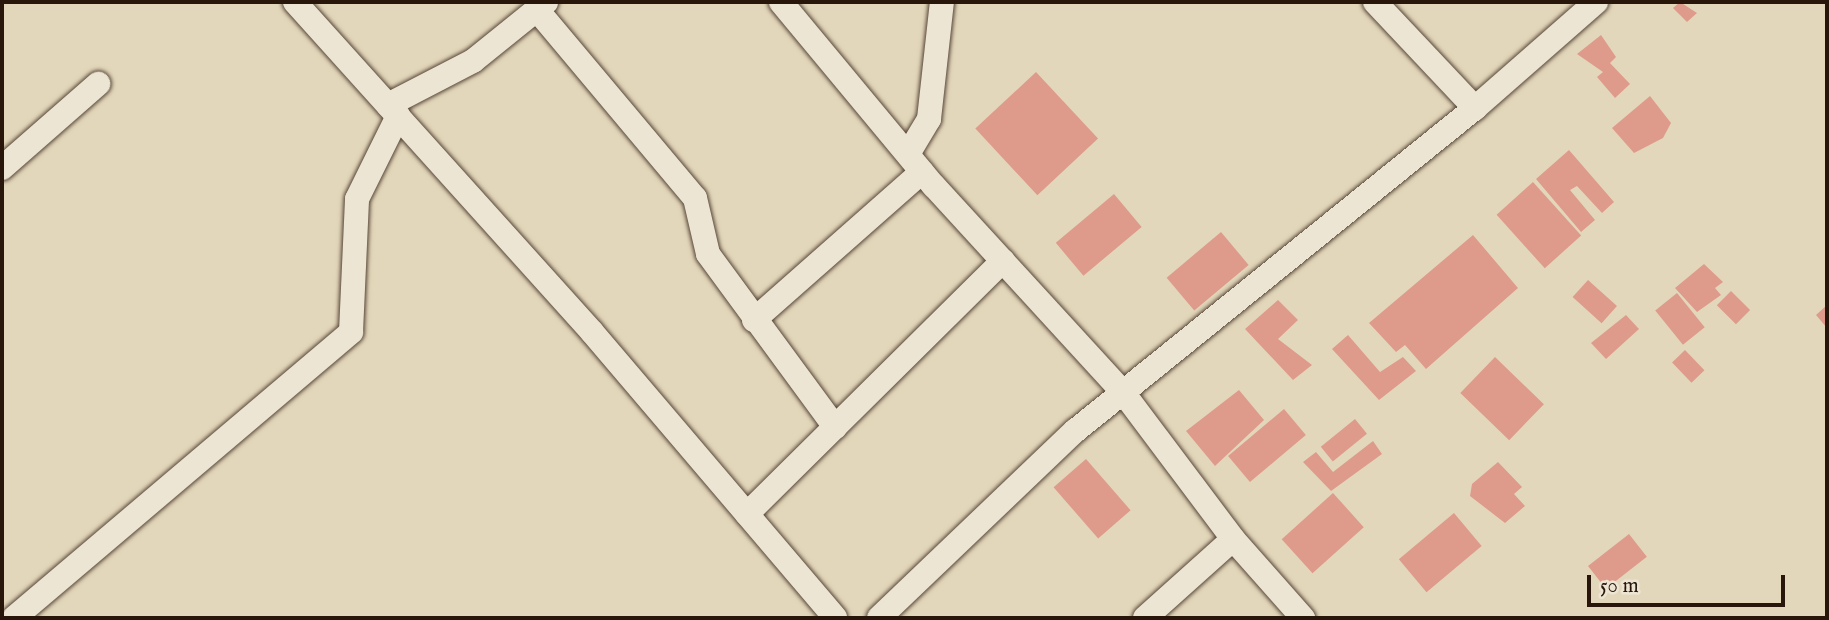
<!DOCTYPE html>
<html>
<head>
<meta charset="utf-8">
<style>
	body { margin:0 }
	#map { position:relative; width:1829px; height:620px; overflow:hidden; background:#e3d7bb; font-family:"IM FELL English",serif }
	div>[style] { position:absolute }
	.building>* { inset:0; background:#de9b8b; transform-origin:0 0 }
	.roads { filter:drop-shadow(0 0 2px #574637) drop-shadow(0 0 2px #574637) }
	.street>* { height:24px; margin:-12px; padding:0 12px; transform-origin:12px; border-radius:12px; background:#ede5d3 }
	span { translate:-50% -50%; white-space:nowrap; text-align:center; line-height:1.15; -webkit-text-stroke:5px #ede5d3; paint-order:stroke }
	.frame { position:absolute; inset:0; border:4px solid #28160b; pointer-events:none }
	.scale { position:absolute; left:1587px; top:575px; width:198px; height:32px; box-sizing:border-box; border:4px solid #28160b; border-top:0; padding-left:9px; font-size:21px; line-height:24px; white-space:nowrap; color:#28160b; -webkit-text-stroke:5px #ede5d3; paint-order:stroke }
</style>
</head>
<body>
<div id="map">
	<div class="building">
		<i style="clip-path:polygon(1680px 2px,1697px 13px,1687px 22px,1673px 8px)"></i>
		<i style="clip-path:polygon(1601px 35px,1616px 57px,1610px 63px,1630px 84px,1615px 98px,1597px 77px,1603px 72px,1577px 54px)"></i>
		<i style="left:1036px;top:72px;width:91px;height:83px;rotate:47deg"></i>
		<i style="clip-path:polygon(1650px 96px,1671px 123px,1663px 138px,1634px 153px,1612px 128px)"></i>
		<i style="clip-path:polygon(1569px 150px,1614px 202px,1602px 213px,1577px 186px,1570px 190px,1595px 220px,1581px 232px,1536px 179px)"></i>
		<i style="left:1533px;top:182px;width:72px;height:49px;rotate:48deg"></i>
		<i style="left:1114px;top:194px;width:43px;height:76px;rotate:50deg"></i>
		<i style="left:1221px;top:232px;width:43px;height:71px;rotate:50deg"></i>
		<i style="clip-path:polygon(1473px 235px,1518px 288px,1426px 369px,1405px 345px,1396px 352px,1369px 323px)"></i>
		<i style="clip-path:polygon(1704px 264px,1723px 282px,1715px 288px,1721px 295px,1697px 312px,1675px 288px)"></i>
		<i style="left:1588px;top:280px;width:39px;height:23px;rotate:42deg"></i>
		<i style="left:1731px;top:291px;width:27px;height:20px;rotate:45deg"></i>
		<i style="left:1677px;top:293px;width:44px;height:28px;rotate:51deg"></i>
		<i style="clip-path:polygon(1278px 300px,1298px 320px,1278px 339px,1312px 365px,1293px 380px,1245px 329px)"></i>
		<i style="clip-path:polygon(1827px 305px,1827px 328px,1816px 315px)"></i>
		<i style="clip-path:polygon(1626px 315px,1639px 329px,1606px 359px,1591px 343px)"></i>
		<i style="clip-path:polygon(1348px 335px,1380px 372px,1403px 357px,1416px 371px,1379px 400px,1332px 349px)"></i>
		<i style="left:1685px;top:350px;width:28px;height:18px;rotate:46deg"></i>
		<i style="left:1495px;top:357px;width:68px;height:50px;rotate:44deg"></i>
		<i style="clip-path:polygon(1239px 390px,1264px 420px,1215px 466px,1186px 431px)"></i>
		<i style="left:1284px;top:409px;width:34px;height:73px;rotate:50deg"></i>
		<i style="left:1355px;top:419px;width:19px;height:44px;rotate:51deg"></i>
		<i style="clip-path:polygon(1373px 441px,1382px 454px,1331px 491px,1303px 462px,1316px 452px,1333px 472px)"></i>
		<i style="left:1086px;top:459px;width:68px;height:43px;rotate:49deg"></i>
		<i style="clip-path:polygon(1498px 462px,1522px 487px,1514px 494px,1525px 506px,1505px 523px,1470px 496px,1472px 484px)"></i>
		<i style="left:1333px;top:493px;width:46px;height:69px;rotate:48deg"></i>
		<i style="left:1454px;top:513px;width:43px;height:72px;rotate:50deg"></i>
		<i style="left:1629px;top:534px;width:29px;height:52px;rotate:52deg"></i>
	</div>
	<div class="roads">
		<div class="street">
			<i style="left:295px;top:2px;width:444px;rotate:48deg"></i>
			<i style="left:592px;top:332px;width:375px;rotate:49.6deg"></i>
			<i style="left:781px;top:2px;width:239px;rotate:50.3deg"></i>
			<i style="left:934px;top:186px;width:278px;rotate:47.5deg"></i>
			<i style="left:1122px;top:391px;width:185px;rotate:53.1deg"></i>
			<i style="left:1233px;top:539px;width:106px;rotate:48.5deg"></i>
			<i style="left:1375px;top:2px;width:146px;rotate:46.7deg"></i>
			<i style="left:538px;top:11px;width:244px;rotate:50deg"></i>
			<i style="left:695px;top:198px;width:57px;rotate:76.9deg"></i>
			<i style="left:708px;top:254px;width:215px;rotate:53.7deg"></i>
			<i style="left:388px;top:105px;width:96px;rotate:-27.4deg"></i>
			<i style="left:473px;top:61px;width:94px;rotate:-38.9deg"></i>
			<i style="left:908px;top:154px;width:41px;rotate:-59deg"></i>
			<i style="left:929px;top:119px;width:118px;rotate:-83.7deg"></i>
			<i style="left:2px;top:168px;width:128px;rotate:-41.2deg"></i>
			<i style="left:754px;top:320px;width:224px;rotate:-41.4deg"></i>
			<i style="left:747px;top:514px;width:360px;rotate:-44.7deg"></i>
			<i style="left:14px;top:618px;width:442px;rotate:-40.3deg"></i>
			<i style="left:351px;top:332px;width:133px;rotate:-87.4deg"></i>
			<i style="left:357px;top:199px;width:93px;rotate:-63.7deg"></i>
			<i style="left:879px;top:618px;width:271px;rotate:-43.7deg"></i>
			<i style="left:1075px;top:431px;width:514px;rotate:-38.92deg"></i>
			<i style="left:1475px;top:108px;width:161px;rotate:-41.2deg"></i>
			<i style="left:1145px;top:618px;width:118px;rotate:-41.9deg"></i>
		</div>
	</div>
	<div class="frame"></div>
	<div class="scale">50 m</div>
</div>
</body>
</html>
